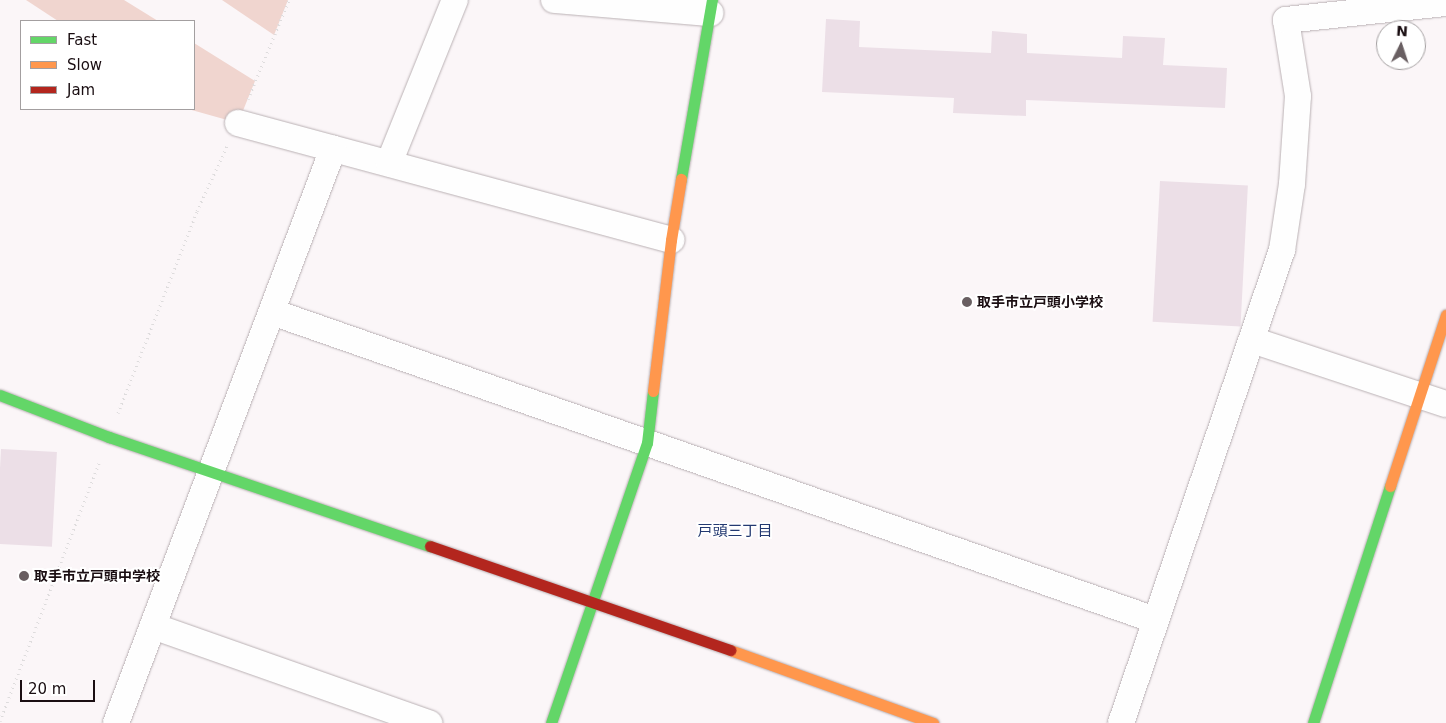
<!DOCTYPE html>
<html>
<head>
<meta charset="utf-8">
<style>
	body { margin:0 }
	#map { position:relative; width:1446px; height:723px; overflow:hidden; background:#fbf6f8; font-family:"DejaVu Sans","Noto Sans JP",sans-serif }
	div>[style] { position:absolute }
	.green>* { inset:0; background:#f0d5cf }
	.building>* { inset:0; background:#ecdfe7; transform-origin:0 0 }
	.path>* { height:3px; margin-top:-1.5px; transform-origin:0; background:repeating-linear-gradient(90deg,#dedcdd 0 1px,transparent 0 5px) }
	.roads { filter:drop-shadow(0 0 1px #bab1b4) drop-shadow(0 0 1px #bab1b4) }
	.street>* { height:26px; margin:-13px; padding:0 13px; transform-origin:13px; border-radius:13px; background:#fefefe }
	.fast>* { height:11px; margin:-5.5px; padding:0 5.5px; transform-origin:5.5px; border-radius:5.5px; background:#63d668 }
	.slow>* { height:11px; margin:-5.5px; padding:0 5.5px; transform-origin:5.5px; border-radius:5.5px; background:#ff974d }
	.jam>* { height:11px; margin:-5.5px; padding:0 5.5px; transform-origin:5.5px; border-radius:5.5px; background:#b3261e }
	.dots>* { width:14px; height:14px; translate:-50% -50%; box-sizing:border-box; border:2px solid #fff; border-radius:50% }
	span { translate:-50% -50%; white-space:nowrap; text-align:center; line-height:1.15; -webkit-text-stroke:4px #fff; paint-order:stroke }
	.poi-label { font-size:14px; color:#1a0e12; font-weight:700 }
	.left { translate:0 -50%; text-align:left }
	.neighbourhood-label { font-size:15px; color:#233971 }
	.legend { position:absolute; left:20px; top:20px; width:175px; height:90px; box-sizing:border-box; background:#fff; border:1px solid #a39fa0; margin:0; padding:6px 9px; list-style:none; font-size:15px; color:#1a0e12 }
	.legend li { display:flex; align-items:center; gap:10px; height:25px }
	.legend b { width:25px; border:1px solid #a39fa0 }
	.north { position:absolute; left:1376px; top:20px; width:50px; height:50px; box-sizing:border-box; background:#fff; border:1px solid #a39fa0; border-radius:50%; rotate:4deg; font-size:14px; font-weight:700; line-height:20px; text-align:center; color:#1a0e12 }
	.north::after { content:''; display:block; margin:auto; width:18px; height:22px; background:#695f62; clip-path:polygon(50% 0,100% 100%,50% 72%,0 100%) }
	.scale { position:absolute; left:20px; top:680px; width:75px; height:22px; box-sizing:border-box; border:2px solid #1a0e12; border-top:0; padding-left:6px; font-size:15px; line-height:18px; white-space:nowrap; color:#1a0e12; -webkit-text-stroke:4px #fff; paint-order:stroke }
</style>
</head>
<body>
<div id="map">
	<div class="green">
		<i style="clip-path:polygon(26px 0,124px 0,158px 21px,58px 21px)"></i>
		<i style="clip-path:polygon(222px 0,288px 0,274px 35px)"></i>
		<i style="clip-path:polygon(194px 43px,255px 81px,238px 123px,188px 109px,194px 109px)"></i>
	</div>
	<div class="building">
		<i style="clip-path:polygon(826px 19px,860px 21px,859px 47px,991px 53px,992px 31px,1027px 34px,1027px 53px,1122px 58px,1123px 36px,1165px 38px,1163px 65px,1227px 68px,1225px 108px,1026px 100px,1026px 116px,953px 113px,954px 98px,822px 92px)"></i>
		<i style="left:1160px;top:181px;width:88px;height:141px;rotate:3deg"></i>
		<i style="left:1px;top:449px;width:56px;height:95px;rotate:3deg"></i>
	</div>
	<div class="path">
		<i style="left:248px;top:99px;width:107px;rotate:-67.5deg"></i>
		<i style="left:118px;top:413px;width:217px;rotate:-68.6deg"></i>
		<i style="left:197px;top:211px;width:72px;rotate:-65.2deg"></i>
		<i style="left:0;top:721px;width:279px;rotate:-69deg"></i>
	</div>
	<div class="roads">
		<div class="street">
			<i style="left:554px;top:0;width:157px;rotate:4.8deg"></i>
			<i style="left:238px;top:123px;width:449px;rotate:15.1deg"></i>
			<i style="left:389px;top:163px;width:176px;rotate:-68deg"></i>
			<i style="left:272px;top:312px;width:935px;rotate:19.23deg"></i>
			<i style="left:1252px;top:340px;width:204px;rotate:18.3deg"></i>
			<i style="left:153px;top:626px;width:293px;rotate:19.4deg"></i>
			<i style="left:116px;top:723px;width:614px;rotate:-69.29deg"></i>
			<i style="left:1121px;top:723px;width:500px;rotate:-71.2deg"></i>
			<i style="left:1282px;top:250px;width:67px;rotate:-81.4deg"></i>
			<i style="left:1292px;top:184px;width:88px;rotate:-86.1deg"></i>
			<i style="left:1298px;top:96px;width:77px;rotate:-99deg"></i>
			<i style="left:1286px;top:20px;width:161px;rotate:-6.1deg"></i>
		</div>
		<div class="fast">
			<i style="left:681px;top:179px;width:182px;rotate:-80.2deg"></i>
			<i style="left:0;top:395px;width:117px;rotate:21.1deg"></i>
			<i style="left:109px;top:437px;width:339px;rotate:18.8deg"></i>
			<i style="left:551px;top:723px;width:296px;rotate:-71.1deg"></i>
			<i style="left:647px;top:443px;width:52px;rotate:-83.4deg"></i>
			<i style="left:1313px;top:723px;width:249px;rotate:-72deg"></i>
		</div>
		<div class="slow">
			<i style="left:653px;top:391px;width:152px;rotate:-83.2deg"></i>
			<i style="left:671px;top:240px;width:62px;rotate:-80.7deg"></i>
			<i style="left:1390px;top:486px;width:180px;rotate:-71.9deg"></i>
			<i style="left:730px;top:650px;width:216px;rotate:19.8deg"></i>
		</div>
		<div class="jam">
			<i style="left:430px;top:546px;width:318px;rotate:19.1deg"></i>
		</div>
	</div>
	<div class="dots">
		<i style="left:967px;top:302px;background:#695f62"></i>
		<i style="left:24px;top:576px;background:#695f62"></i>
	</div>
	<div class="poi-label">
		<span class="left" style="left:977px;top:302px">取手市立戸頭小学校</span>
		<span class="left" style="left:34px;top:576px">取手市立戸頭中学校</span>
	</div>
	<div class="neighbourhood-label">
		<span style="left:735px;top:532px">戸頭三丁目</span>
	</div>
	<ul class="legend">
	<li><b style="height:6px;background:#63d668"></b>Fast</li>
	<li><b style="height:6px;background:#ff974d"></b>Slow</li>
	<li><b style="height:6px;background:#b3261e"></b>Jam</li>
	</ul>
	<div class="north">N</div>
	<div class="scale">20 m</div>
</div>
</body>
</html>
